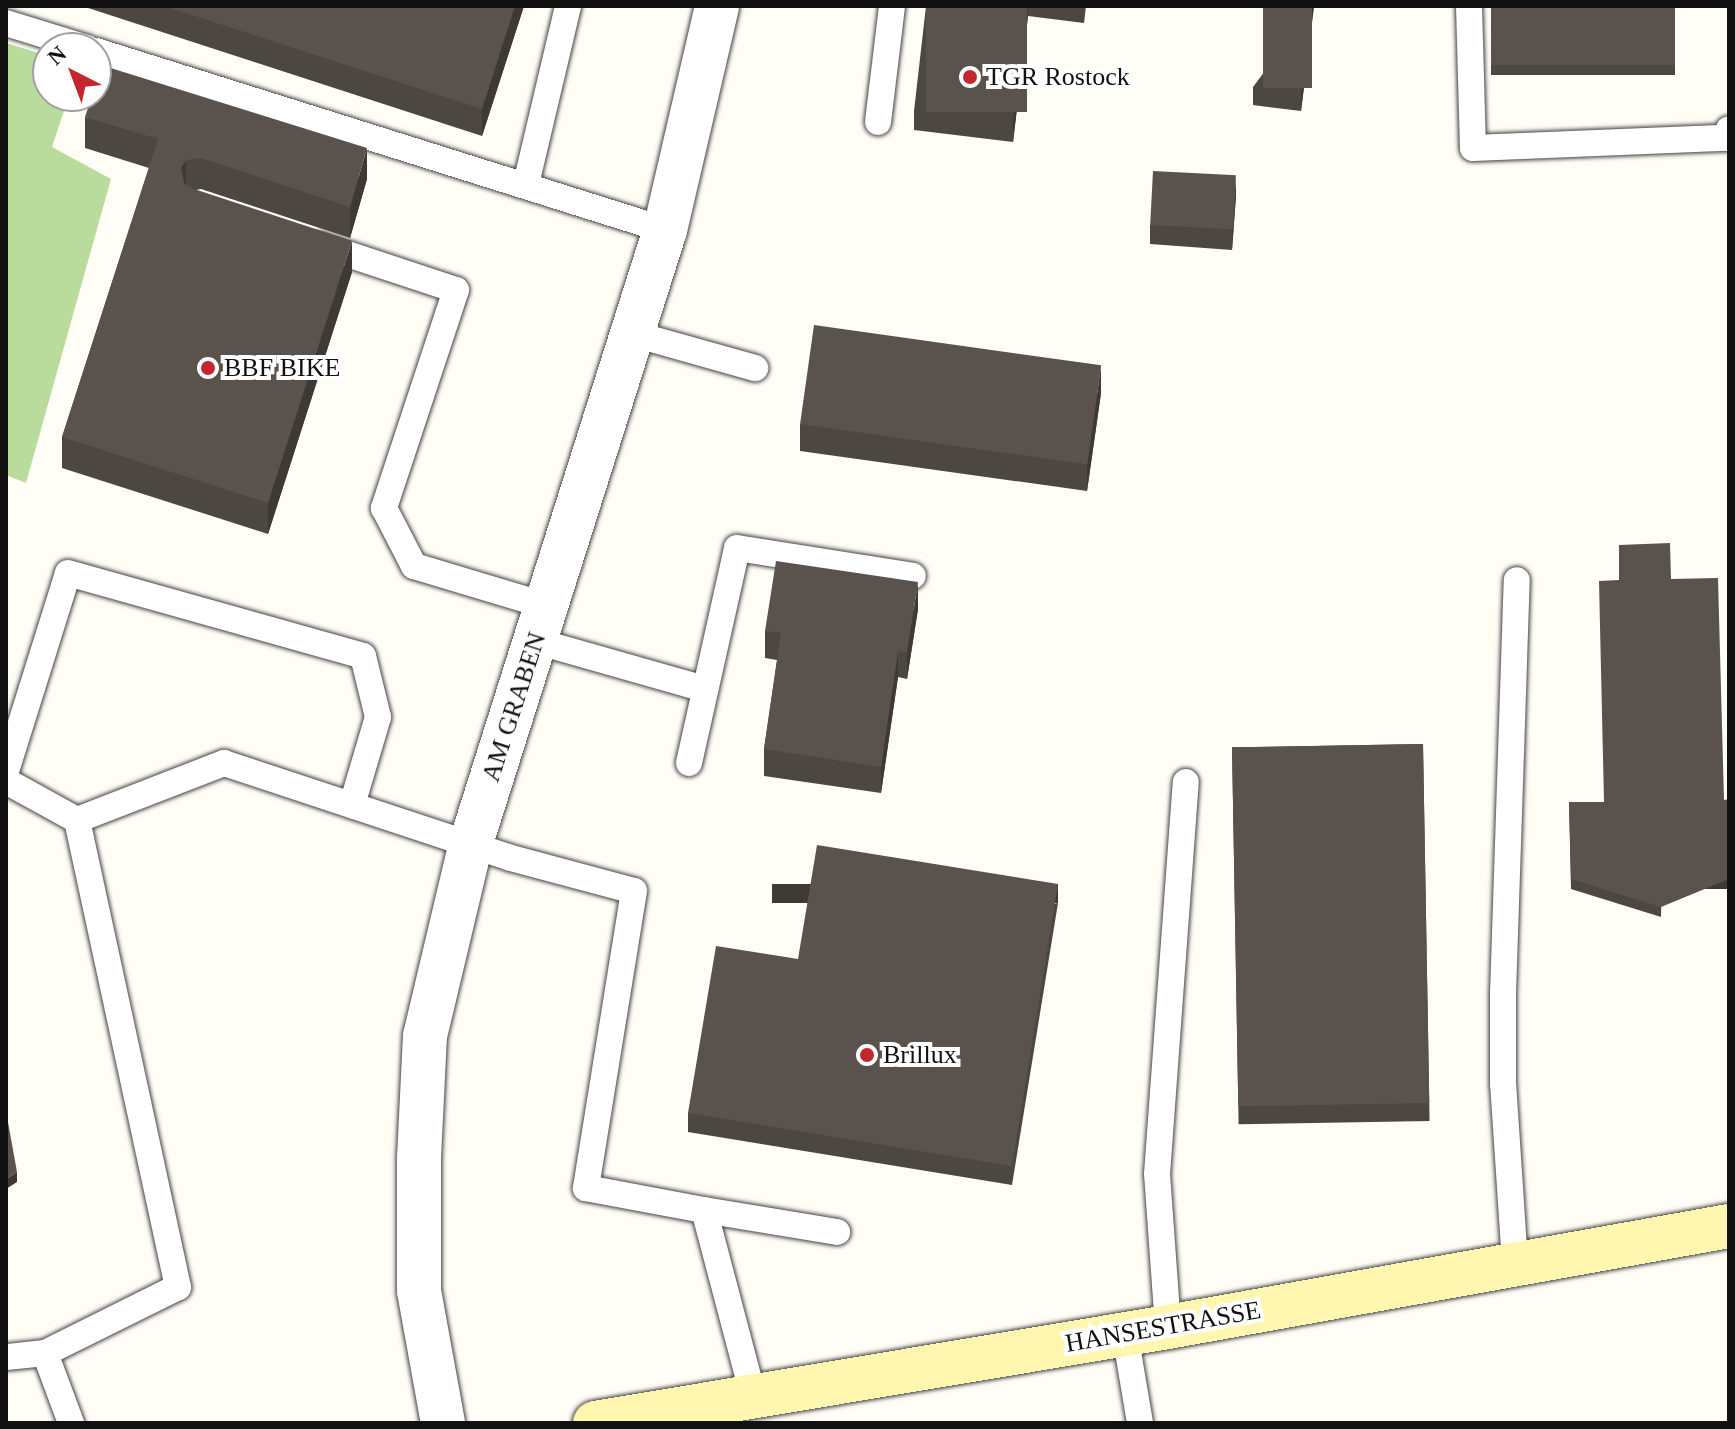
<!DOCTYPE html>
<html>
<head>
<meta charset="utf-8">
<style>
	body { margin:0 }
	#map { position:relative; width:1735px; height:1429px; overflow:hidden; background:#fffdf5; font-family:"Times New Roman",serif }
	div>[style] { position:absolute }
	.forest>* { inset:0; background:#b9dc9c }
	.roads { filter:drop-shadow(0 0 2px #444) drop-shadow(0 0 2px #444) }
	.lane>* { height:26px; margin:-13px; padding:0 13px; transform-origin:13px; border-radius:13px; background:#fff }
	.street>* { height:44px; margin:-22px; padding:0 22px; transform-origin:22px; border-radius:22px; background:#fff }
	.secondary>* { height:44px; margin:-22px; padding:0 22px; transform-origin:22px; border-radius:22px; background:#fff6b0 }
	.wall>* { inset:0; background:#4d4742; transform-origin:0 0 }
	.shaded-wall>* { inset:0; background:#3f3936; transform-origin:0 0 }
	.building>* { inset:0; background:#5a524d; transform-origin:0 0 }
	.dots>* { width:22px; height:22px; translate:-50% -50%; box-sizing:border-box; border:4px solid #fff; border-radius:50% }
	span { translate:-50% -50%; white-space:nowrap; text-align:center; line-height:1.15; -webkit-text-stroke:8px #fff; paint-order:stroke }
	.poi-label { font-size:26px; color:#111 }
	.left { translate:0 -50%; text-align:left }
	.street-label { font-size:26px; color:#111 }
	.frame { position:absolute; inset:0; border:8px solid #111; pointer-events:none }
	.north { position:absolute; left:32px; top:32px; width:80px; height:80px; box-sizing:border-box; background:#fff; border:2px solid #a0a0a0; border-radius:50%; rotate:318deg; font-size:22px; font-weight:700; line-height:32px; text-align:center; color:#111 }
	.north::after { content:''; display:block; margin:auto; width:28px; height:36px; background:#c4262e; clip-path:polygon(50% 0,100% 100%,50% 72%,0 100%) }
</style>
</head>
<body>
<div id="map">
	<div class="forest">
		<i style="clip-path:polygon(6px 43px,48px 56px,48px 96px,69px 96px,52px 147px,111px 179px,26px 483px,6px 475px)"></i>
	</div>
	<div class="roads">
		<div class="lane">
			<i style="left:1469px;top:6px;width:142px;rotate:88.4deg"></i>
			<i style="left:1473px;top:148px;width:253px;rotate:-2.3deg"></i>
			<i style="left:1726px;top:138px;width:9px;rotate:-72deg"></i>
			<i style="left:6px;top:23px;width:85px;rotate:17.2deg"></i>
			<i style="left:96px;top:51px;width:596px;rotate:17.46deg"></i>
			<i style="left:878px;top:122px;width:117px;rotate:-83.1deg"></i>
			<i style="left:526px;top:184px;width:183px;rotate:-76.7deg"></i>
			<i style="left:320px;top:245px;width:143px;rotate:18.3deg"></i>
			<i style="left:456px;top:290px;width:230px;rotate:108.3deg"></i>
			<i style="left:384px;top:508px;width:65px;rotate:62.7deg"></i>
			<i style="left:414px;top:566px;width:139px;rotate:16.7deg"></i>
			<i style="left:634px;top:334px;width:126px;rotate:15.7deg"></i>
			<i style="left:536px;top:641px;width:176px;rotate:15.9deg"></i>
			<i style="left:689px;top:763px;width:220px;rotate:-77.4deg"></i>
			<i style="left:737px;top:548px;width:178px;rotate:9deg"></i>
			<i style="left:6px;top:771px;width:207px;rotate:-72.6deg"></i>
			<i style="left:68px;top:573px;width:306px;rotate:15.7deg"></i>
			<i style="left:363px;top:656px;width:63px;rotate:76.2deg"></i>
			<i style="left:378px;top:717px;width:92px;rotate:106.5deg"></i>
			<i style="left:6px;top:781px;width:81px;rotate:28.8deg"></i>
			<i style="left:77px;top:820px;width:478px;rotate:77.8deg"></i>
			<i style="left:178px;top:1287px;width:148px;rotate:153.6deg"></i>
			<i style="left:45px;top:1353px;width:39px;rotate:174deg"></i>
			<i style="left:77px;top:820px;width:158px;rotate:-21.2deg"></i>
			<i style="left:224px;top:763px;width:302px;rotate:18.3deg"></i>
			<i style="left:511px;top:858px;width:127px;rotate:15deg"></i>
			<i style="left:634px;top:891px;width:301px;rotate:99.2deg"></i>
			<i style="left:586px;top:1188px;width:120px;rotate:10.6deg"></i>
			<i style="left:1515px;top:1263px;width:179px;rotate:-93.8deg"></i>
			<i style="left:1503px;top:1084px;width:90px;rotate:-90deg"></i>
			<i style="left:1503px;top:994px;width:414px;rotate:-88.1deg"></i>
			<i style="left:1168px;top:1327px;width:153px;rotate:-94.1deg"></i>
			<i style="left:1157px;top:1174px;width:393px;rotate:-85.8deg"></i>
			<i style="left:1125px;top:1334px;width:90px;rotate:80.4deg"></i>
			<i style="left:45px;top:1353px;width:75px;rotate:69.6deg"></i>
			<i style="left:753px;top:1395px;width:191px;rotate:-104.8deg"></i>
			<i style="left:704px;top:1210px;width:135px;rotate:9.4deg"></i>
		</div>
		<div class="street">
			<i style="left:443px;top:1423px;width:134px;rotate:-100.3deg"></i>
			<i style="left:419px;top:1291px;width:133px;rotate:-90deg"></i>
			<i style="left:419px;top:1158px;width:122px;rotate:-87.2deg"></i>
			<i style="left:425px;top:1036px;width:198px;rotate:-76.6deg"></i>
			<i style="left:471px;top:843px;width:643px;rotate:-72.44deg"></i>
			<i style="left:665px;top:230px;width:230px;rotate:-76.9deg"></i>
		</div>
		<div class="secondary">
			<i style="left:595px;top:1423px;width:581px;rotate:-9.51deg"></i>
			<i style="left:1168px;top:1327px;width:570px;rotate:-10.21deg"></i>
		</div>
	</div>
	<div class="wall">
		<i style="clip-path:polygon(82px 6px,524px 6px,482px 136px)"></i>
		<i style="clip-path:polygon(926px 6px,1086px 6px,1084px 23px,1028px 16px,1013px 142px,914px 130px,914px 111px)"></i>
		<i style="clip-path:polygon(1314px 6px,1301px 111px,1253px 105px,1253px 87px)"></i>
		<i style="left:1491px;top:6px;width:184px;height:69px"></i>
		<i style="clip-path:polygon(85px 117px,367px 179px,350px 238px,201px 189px,196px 190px,352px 272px,268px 534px,62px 468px,62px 437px,149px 168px,85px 148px)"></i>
		<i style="clip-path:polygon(1236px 195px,1232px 250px,1150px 244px,1150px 225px)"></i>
		<i style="clip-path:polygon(1101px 393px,1087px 491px,800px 451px,800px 424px)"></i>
		<i style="clip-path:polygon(1670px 543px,1661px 917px,1571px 889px,1569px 802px,1604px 802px,1619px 580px)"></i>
		<i style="clip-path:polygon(918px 609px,907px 679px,898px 677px,881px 793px,764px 776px,764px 749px,777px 660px,765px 658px,765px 631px)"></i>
		<i style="left:1423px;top:744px;width:377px;height:191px;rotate:89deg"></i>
		<i style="clip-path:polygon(1058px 903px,1012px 1185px,688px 1132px,688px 1113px,798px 959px)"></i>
	</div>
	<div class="shaded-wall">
		<i style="clip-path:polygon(515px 6px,524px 6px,482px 136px,482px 109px)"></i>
		<i style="clip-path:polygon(1027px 6px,1028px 16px,1013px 142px,1013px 123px)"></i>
		<i style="clip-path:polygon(1312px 6px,1314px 6px,1301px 111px,1301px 92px)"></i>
		<i style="clip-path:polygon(367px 148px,367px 179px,350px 238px,350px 207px)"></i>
		<i style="clip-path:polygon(186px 160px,186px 192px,181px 168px)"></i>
		<i style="clip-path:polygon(1236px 176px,1236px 195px,1232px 250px,1232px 231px)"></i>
		<i style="clip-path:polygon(352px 241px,352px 272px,268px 534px,268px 503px)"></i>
		<i style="clip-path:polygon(1101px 366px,1101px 393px,1087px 491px,1087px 464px)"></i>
		<i style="clip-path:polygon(918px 582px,918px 609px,907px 679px,907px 652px)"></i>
		<i style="clip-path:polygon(898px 651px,898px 677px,881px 793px,881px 767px)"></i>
		<i style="left:1729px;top:879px;width:10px;height:74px;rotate:90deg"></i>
		<i style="left:1058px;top:884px;width:19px;height:286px;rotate:90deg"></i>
		<i style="clip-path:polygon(17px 1172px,17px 1182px,6px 1189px,6px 1179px)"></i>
	</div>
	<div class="building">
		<i style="clip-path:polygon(164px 6px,515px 6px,482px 109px)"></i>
		<i style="left:926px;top:6px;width:101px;height:106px"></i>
		<i style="left:1263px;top:6px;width:49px;height:82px"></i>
		<i style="left:1491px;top:6px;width:184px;height:59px"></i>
		<i style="clip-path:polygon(101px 65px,367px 148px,350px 207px,201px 158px,186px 160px,181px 168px,184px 183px,191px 188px,352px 241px,268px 503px,62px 437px,158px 139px,85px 117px,92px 96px,96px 96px,96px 81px)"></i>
		<i style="left:1153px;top:171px;width:83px;height:54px;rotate:3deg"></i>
		<i style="left:814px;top:325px;width:290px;height:100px;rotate:8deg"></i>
		<i style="clip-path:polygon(1670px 543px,1671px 579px,1718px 578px,1724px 800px,1729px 799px,1729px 879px,1661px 907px,1571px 879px,1569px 802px,1604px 802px,1599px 581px,1619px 580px,1619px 545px)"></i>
		<i style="clip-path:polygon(776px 561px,918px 582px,907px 652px,898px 651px,881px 767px,764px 749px,781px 633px,765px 631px)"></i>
		<i style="left:1423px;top:744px;width:359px;height:191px;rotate:89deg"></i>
		<i style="clip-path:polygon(817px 845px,1058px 884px,1012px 1166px,688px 1113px,716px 946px,798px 959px)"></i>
		<i style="clip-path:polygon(6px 1111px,17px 1172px,6px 1179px)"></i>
	</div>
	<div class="dots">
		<i style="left:970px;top:77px;background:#c4262e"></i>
		<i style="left:208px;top:368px;background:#c4262e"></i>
		<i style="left:867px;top:1055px;background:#c4262e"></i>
	</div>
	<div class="poi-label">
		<span class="left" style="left:986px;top:77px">TGR Rostock</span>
		<span class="left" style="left:224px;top:368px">BBF BIKE</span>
		<span class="left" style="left:883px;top:1055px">Brillux</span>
	</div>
	<div class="street-label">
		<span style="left:514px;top:707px;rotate:-72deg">AM GRABEN</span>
		<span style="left:1163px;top:1327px;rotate:-10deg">HANSESTRASSE</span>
	</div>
	<div class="frame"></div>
	<div class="north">N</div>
</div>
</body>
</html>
